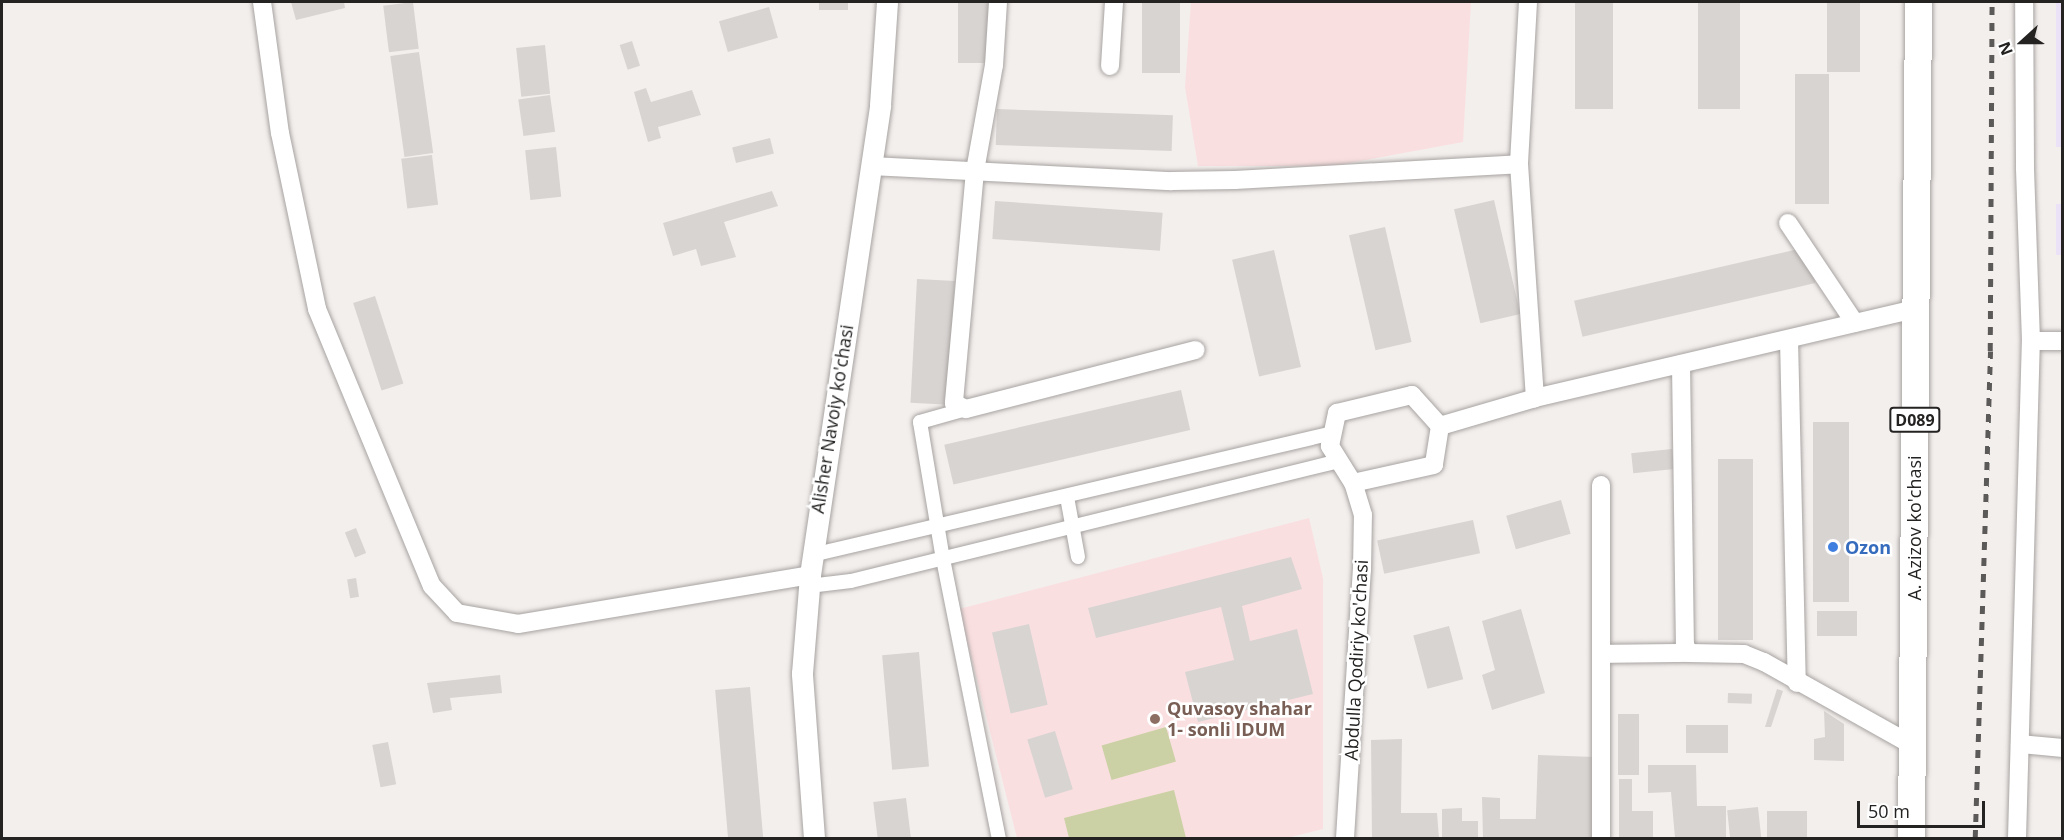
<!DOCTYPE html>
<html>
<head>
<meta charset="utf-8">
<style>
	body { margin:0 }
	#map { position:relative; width:2064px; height:840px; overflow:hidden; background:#f3efed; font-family:"Open Sans",sans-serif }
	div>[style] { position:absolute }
	.industrial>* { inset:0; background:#ebe2f7; transform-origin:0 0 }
	.education>* { inset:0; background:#fadfe0 }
	.green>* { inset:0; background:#cbd1a4; transform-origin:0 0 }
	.building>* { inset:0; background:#d8d4d2; transform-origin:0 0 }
	.roads { filter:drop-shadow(0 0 2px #a7a3a1) drop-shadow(0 0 2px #a7a3a1) }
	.pedestrian>* { height:14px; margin:-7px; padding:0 7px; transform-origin:7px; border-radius:7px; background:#fff }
	.minor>* { height:18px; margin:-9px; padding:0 9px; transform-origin:9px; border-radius:9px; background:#fff }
	.tertiary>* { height:21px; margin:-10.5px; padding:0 10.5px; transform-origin:10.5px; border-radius:10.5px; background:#fff }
	.primary>* { height:27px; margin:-13.5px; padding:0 13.5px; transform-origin:13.5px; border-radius:13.5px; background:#fff }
	.rail>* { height:4.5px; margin-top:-2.25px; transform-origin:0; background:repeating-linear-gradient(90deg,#5c5a59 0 8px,transparent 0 16px) }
	.dots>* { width:16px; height:16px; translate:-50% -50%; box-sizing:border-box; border:3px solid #fff; border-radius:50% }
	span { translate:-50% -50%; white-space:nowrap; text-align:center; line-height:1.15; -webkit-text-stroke:5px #fff; paint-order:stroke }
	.shield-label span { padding:2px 4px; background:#fff; border:2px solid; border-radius:4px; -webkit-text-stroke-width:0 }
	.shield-label { font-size:16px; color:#242322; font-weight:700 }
	.street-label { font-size:18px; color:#242322 }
	.shop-label { font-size:18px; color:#366cbe; font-weight:700 }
	.left { translate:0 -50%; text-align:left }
	.education-label { font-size:18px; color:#785e54; font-weight:700 }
	.frame { position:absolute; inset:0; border:3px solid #242322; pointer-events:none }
	.north { position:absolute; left:1992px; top:12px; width:60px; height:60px; -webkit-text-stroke:4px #fff; paint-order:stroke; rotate:249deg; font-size:16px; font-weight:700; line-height:24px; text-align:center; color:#242322 }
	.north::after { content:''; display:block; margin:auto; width:21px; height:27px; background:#242322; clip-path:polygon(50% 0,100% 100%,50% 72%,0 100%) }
	.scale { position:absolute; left:1857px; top:801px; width:128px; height:27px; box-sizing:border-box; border:3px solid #242322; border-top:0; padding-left:8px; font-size:18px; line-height:21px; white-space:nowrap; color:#242322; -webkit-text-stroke:4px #fff; paint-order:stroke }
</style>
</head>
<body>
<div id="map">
	<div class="industrial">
		<i style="left:2056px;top:2px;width:6px;height:145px"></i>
		<i style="left:2056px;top:204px;width:6px;height:51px"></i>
	</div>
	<div class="education">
		<i style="clip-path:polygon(1191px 2px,1471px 2px,1463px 142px,1333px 166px,1198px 166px,1185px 87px)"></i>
		<i style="clip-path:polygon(1309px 518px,1323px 578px,1323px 829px,1287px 838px,1017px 838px,959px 609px)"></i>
	</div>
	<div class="green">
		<i style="left:1166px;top:727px;width:36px;height:67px;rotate:74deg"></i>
		<i style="clip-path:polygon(1174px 790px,1186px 838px,1069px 838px,1064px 818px)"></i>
	</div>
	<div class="building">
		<i style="clip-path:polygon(291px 2px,344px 2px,345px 8px,296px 20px)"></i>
		<i style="left:413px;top:2px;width:47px;height:30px;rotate:83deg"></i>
		<i style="left:819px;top:2px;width:29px;height:8px"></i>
		<i style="left:958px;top:2px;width:36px;height:61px"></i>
		<i style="left:1142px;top:2px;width:38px;height:71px"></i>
		<i style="left:1575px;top:2px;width:38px;height:107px"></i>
		<i style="left:1698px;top:2px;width:42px;height:107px"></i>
		<i style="left:1827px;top:2px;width:33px;height:70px"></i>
		<i style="left:769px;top:7px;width:32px;height:52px;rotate:74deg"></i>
		<i style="left:632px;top:41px;width:26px;height:13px;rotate:72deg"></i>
		<i style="left:545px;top:45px;width:49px;height:29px;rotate:84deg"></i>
		<i style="left:419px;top:52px;width:102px;height:29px;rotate:82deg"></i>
		<i style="left:1795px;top:74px;width:34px;height:130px"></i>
		<i style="clip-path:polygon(646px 88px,651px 102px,692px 90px,701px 115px,658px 127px,661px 138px,648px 142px,634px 92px)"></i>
		<i style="left:550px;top:95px;width:37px;height:32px;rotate:82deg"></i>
		<i style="left:997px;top:109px;width:176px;height:36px;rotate:2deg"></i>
		<i style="left:770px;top:138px;width:16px;height:39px;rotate:76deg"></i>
		<i style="left:556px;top:147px;width:50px;height:31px;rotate:84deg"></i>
		<i style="left:432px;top:155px;width:50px;height:31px;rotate:83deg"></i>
		<i style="clip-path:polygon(772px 191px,778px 206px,724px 222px,736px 257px,701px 266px,696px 249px,673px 256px,663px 223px)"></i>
		<i style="left:1494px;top:200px;width:117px;height:41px;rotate:77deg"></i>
		<i style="left:995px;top:201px;width:168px;height:38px;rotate:4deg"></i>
		<i style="left:1385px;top:227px;width:118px;height:37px;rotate:77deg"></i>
		<i style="left:1807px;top:247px;width:37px;height:239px;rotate:77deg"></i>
		<i style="left:1274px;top:250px;width:120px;height:43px;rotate:77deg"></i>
		<i style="left:917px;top:279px;width:38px;height:124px;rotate:3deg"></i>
		<i style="left:375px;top:296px;width:92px;height:23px;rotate:72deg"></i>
		<i style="left:1181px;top:390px;width:41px;height:243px;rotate:77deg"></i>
		<i style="left:1813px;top:422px;width:36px;height:180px"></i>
		<i style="left:1672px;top:449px;width:20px;height:41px;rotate:84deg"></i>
		<i style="left:1718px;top:459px;width:35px;height:181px"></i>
		<i style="left:1561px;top:500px;width:35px;height:57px;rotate:74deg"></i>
		<i style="left:1473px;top:520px;width:34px;height:98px;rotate:78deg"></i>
		<i style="left:356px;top:528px;width:27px;height:12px;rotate:68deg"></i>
		<i style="clip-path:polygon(1291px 557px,1302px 589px,1242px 606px,1250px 641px,1297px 629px,1313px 694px,1198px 722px,1185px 672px,1234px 660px,1221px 607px,1096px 638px,1088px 608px)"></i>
		<i style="left:356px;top:578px;width:19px;height:9px;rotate:81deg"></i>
		<i style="clip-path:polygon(1521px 609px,1545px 693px,1492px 710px,1482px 675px,1495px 670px,1482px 621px)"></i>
		<i style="left:1817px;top:611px;width:40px;height:25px"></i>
		<i style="left:1029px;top:624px;width:83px;height:38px;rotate:77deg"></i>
		<i style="left:1449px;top:626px;width:55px;height:37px;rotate:75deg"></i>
		<i style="left:919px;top:652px;width:115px;height:37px;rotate:85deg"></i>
		<i style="clip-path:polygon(500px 675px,502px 693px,450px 698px,452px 710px,433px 713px,427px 683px)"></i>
		<i style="left:750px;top:687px;width:151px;height:35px;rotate:85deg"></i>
		<i style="clip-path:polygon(1777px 689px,1783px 691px,1771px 727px,1765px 727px)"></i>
		<i style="left:1728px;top:693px;width:24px;height:10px;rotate:2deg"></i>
		<i style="clip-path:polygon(1824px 711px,1844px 724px,1844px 761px,1814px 760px,1814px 739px,1825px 737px)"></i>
		<i style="left:1618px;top:714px;width:21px;height:61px"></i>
		<i style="left:1686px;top:725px;width:42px;height:28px"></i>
		<i style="left:1055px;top:731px;width:61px;height:29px;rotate:73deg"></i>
		<i style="clip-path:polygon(1402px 739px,1401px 813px,1437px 813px,1439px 838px,1372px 838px,1371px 740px)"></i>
		<i style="left:388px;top:742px;width:43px;height:16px;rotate:79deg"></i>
		<i style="left:1538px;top:755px;width:57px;height:83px;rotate:2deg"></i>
		<i style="clip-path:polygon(1648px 765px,1696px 765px,1697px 806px,1726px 806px,1726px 838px,1675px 838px,1671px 792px,1648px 793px)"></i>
		<i style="clip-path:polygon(1619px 779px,1632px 779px,1632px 811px,1653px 811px,1653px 838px,1619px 838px)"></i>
		<i style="clip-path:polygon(1482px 797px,1500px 798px,1500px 819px,1536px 819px,1537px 838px,1483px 838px)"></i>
		<i style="left:906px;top:798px;width:40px;height:33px;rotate:83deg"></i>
		<i style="left:1758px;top:807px;width:31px;height:31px;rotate:84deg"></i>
		<i style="clip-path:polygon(1462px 808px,1462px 821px,1478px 821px,1478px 838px,1442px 838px,1442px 809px)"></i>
		<i style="left:1767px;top:811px;width:40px;height:27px"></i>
	</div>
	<div class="roads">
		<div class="pedestrian">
			<i style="left:966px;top:409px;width:48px;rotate:164.2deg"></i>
			<i style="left:920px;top:422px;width:139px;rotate:80.5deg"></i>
			<i style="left:943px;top:559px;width:285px;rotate:78.7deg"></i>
			<i style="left:1067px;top:497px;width:61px;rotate:79.6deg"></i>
			<i style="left:812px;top:555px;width:535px;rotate:-13.18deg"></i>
			<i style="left:809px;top:586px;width:42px;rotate:-6.8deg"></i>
			<i style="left:851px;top:581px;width:503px;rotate:-13.82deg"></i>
		</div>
		<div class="minor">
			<i style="left:262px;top:2px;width:132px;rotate:82.2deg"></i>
			<i style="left:280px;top:133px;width:180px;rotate:78.1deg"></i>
			<i style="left:317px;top:309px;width:300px;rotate:67.5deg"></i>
			<i style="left:432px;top:586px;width:37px;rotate:47deg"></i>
			<i style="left:457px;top:613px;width:62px;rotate:10.2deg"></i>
			<i style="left:518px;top:624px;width:296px;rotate:-9.5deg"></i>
			<i style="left:998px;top:2px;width:63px;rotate:93.6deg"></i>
			<i style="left:994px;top:65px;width:108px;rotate:100.2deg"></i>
			<i style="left:975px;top:171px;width:233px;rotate:95.2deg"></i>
			<i style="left:954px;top:403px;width:13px;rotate:27deg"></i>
			<i style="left:966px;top:409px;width:237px;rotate:-14.4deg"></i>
			<i style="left:1528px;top:2px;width:162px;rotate:93.2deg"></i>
			<i style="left:1519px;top:164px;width:235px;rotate:86.1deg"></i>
			<i style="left:1110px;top:66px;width:64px;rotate:-86.4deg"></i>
			<i style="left:871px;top:166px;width:301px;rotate:2.9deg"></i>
			<i style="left:1172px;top:181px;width:63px;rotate:-0.9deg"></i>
			<i style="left:1235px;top:180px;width:284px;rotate:-3.2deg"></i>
			<i style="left:1788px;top:223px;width:120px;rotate:56.2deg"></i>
			<i style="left:1789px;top:339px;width:344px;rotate:88.7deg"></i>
			<i style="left:2031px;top:341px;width:31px"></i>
			<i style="left:1681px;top:364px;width:281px;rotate:89.2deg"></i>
			<i style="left:1685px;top:645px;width:9px;rotate:63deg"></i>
			<i style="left:1689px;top:653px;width:55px;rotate:1deg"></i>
			<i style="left:1744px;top:654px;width:22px;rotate:22deg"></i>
			<i style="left:1764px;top:662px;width:170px;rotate:29.3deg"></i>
			<i style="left:1412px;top:395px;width:42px;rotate:47.9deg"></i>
			<i style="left:1440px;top:426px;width:39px;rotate:99deg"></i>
			<i style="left:1434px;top:465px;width:83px;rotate:167.5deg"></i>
			<i style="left:1353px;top:483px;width:44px;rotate:-121.9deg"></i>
			<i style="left:1330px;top:446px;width:34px;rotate:-78deg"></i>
			<i style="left:1337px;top:413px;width:77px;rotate:-13.5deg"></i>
			<i style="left:1440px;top:426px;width:99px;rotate:-16.4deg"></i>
			<i style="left:1535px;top:398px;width:390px;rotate:-13.2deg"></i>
			<i style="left:1601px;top:485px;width:353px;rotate:90deg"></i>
			<i style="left:1601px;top:654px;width:88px;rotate:-0.7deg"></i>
			<i style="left:2020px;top:744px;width:42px;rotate:5.4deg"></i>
			<i style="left:1345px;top:838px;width:269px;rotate:-86.4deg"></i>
			<i style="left:1362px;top:570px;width:55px;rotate:-89deg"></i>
			<i style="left:1363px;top:515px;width:34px;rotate:-107deg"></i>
			<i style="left:2017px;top:838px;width:497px;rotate:-88.4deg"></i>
			<i style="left:2031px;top:341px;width:174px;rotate:-92deg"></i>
			<i style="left:2025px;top:167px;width:165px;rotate:-90.3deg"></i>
		</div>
		<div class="tertiary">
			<i style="left:814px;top:838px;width:165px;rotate:-94.2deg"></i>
			<i style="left:802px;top:673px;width:98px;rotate:-85.3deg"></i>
			<i style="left:810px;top:575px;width:475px;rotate:-81.5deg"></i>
			<i style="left:880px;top:105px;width:103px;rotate:-86.1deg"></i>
		</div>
		<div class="primary">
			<i style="left:1911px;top:838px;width:836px;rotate:-89.52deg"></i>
		</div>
	</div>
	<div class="rail">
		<i style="left:1975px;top:838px;width:487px;rotate:-88.2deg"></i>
		<i style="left:1990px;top:351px;width:349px;rotate:-89.7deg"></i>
	</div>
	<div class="dots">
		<i style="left:1833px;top:547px;background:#3f7fe0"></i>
		<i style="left:1155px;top:719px;background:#8d6e63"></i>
	</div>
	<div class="shield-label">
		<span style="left:1915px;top:420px">D089</span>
	</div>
	<div class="street-label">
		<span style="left:832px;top:419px;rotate:-81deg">Alisher Navoiy ko'chasi</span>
		<span style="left:1914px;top:528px;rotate:-90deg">A. Azizov ko'chasi</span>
		<span style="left:1356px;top:660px;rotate:-87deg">Abdulla Qodiriy ko'chasi</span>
	</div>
	<div class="shop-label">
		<span class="left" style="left:1845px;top:547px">Ozon</span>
	</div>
	<div class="education-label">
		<span class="left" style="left:1167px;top:719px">Quvasoy shahar<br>1- sonli IDUM</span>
	</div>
	<div class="frame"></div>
	<div class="north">N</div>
	<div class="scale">50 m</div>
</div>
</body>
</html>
